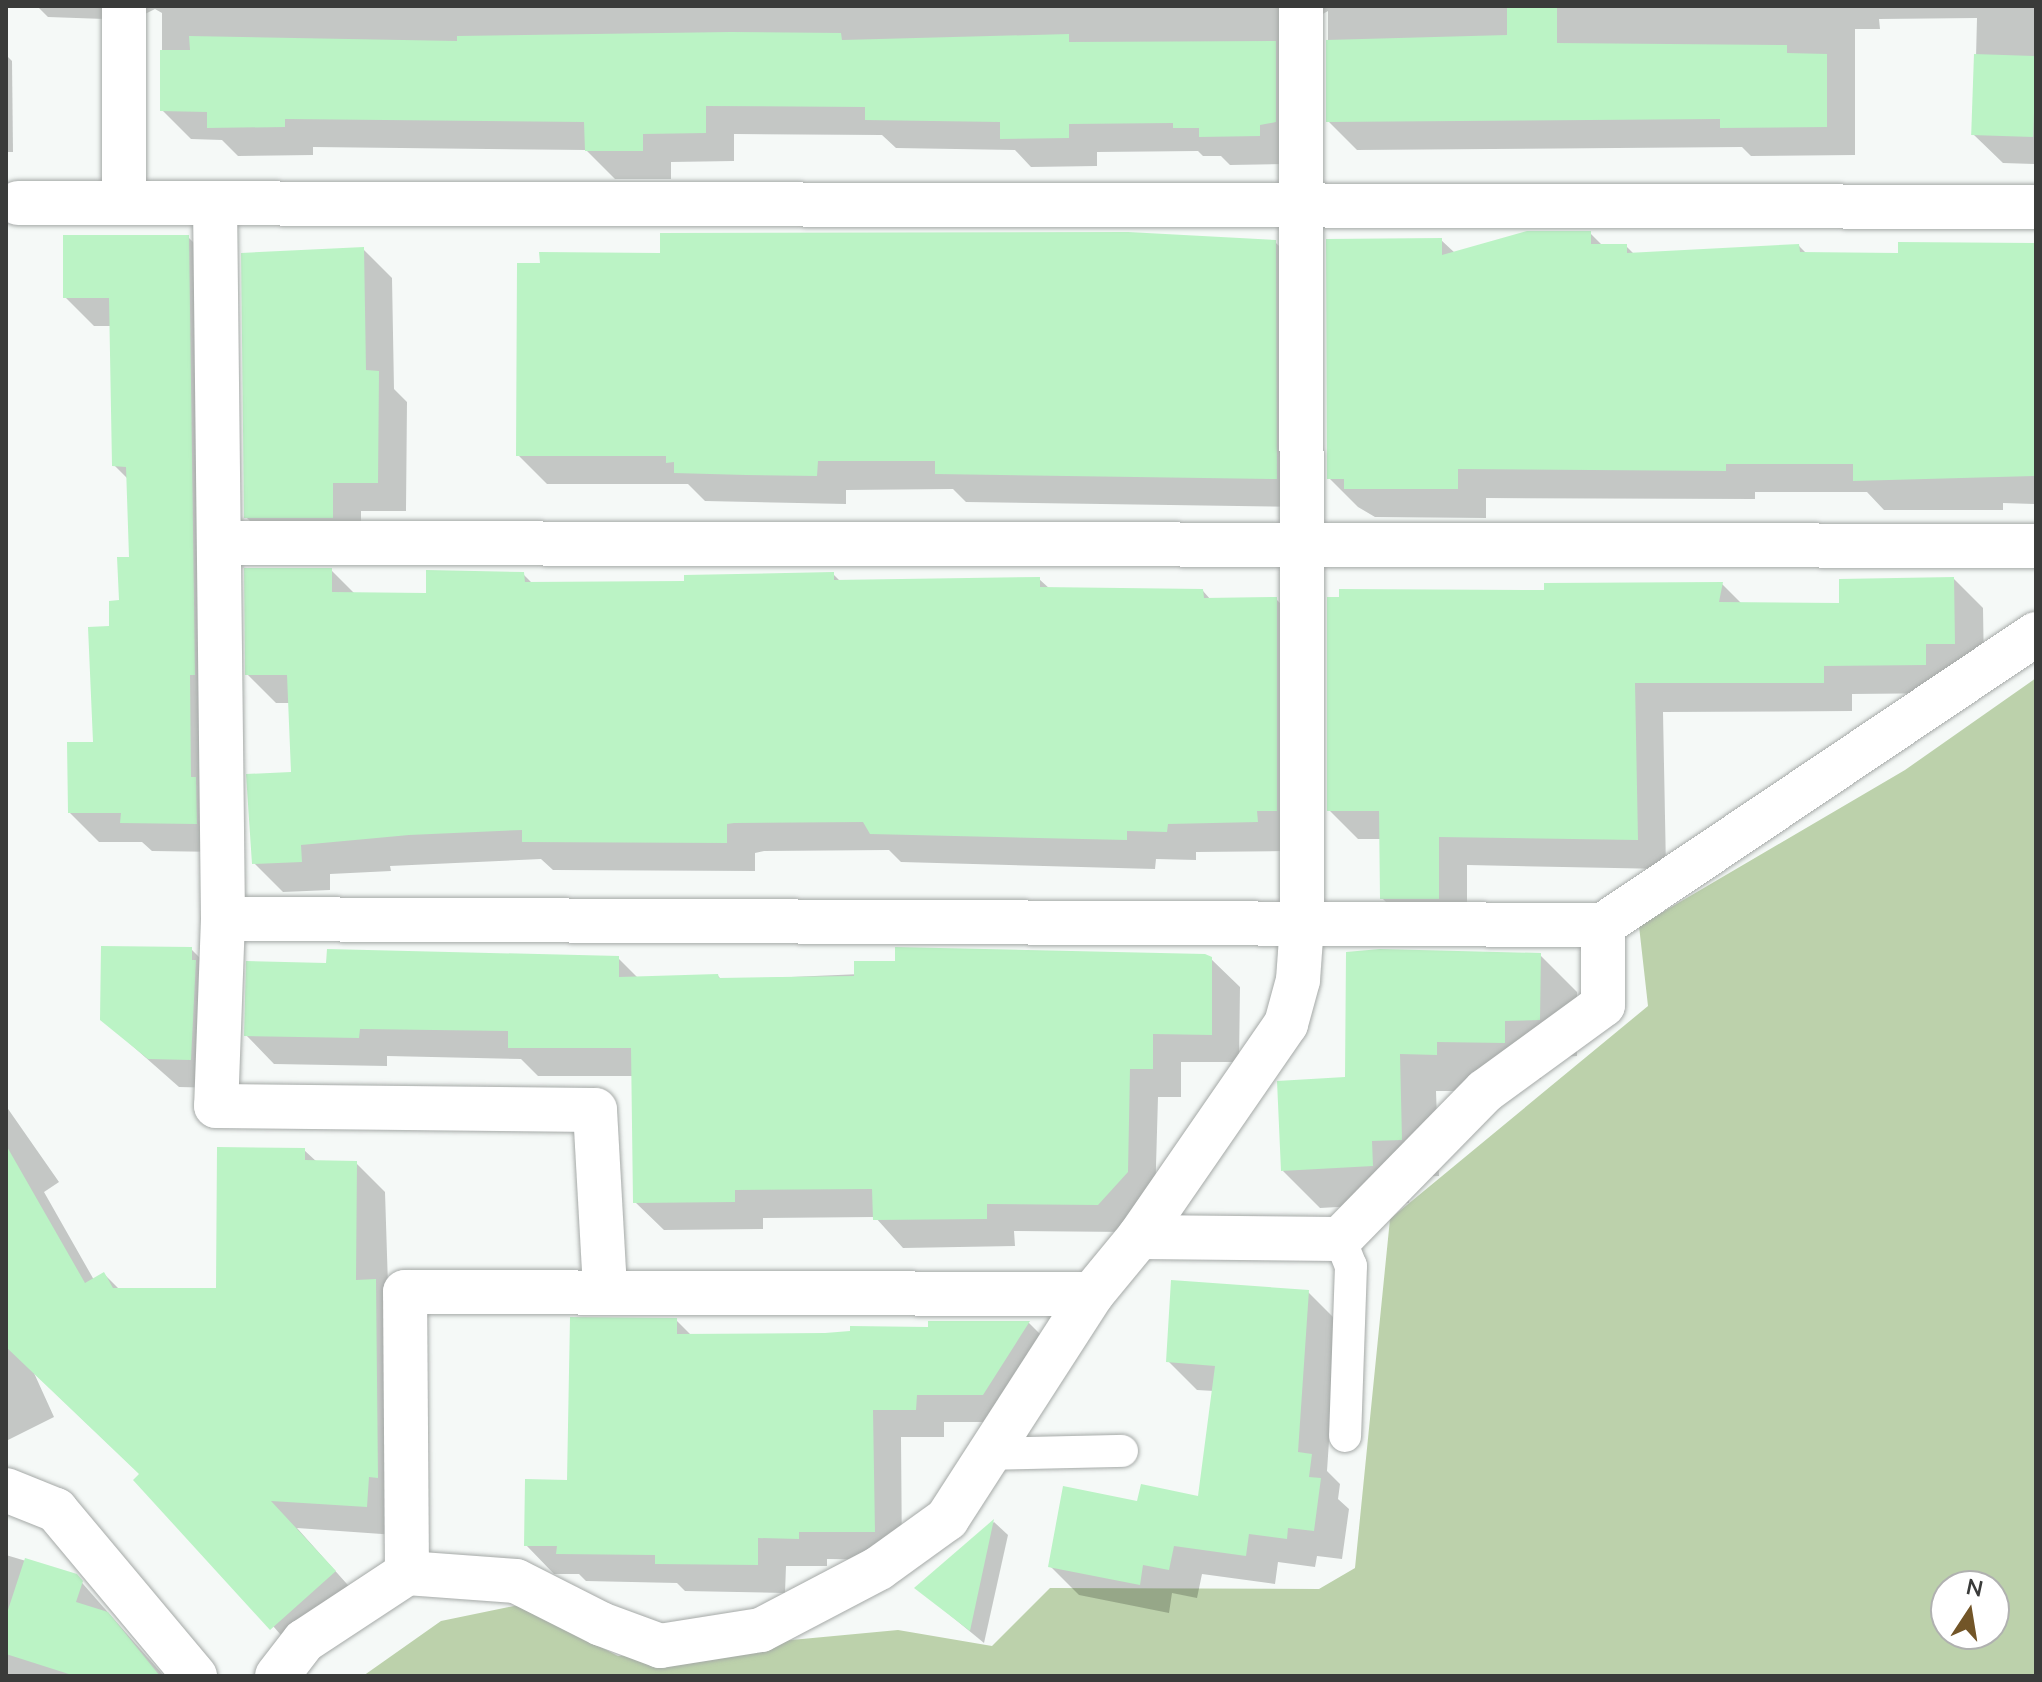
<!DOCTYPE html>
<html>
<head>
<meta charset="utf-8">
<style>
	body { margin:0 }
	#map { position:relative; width:2042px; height:1682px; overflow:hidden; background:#f5f9f7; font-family:"Nunito Sans",sans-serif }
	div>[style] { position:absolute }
	.green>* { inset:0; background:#bcd1ab }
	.shadow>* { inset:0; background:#0003 }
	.building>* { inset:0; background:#bbf3c5; transform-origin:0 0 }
	.roads { filter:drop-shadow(0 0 2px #a5a9a7) drop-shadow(0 0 2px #a5a9a7) }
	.service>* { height:32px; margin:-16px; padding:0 16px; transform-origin:16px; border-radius:16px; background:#fff }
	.minor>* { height:44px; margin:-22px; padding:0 22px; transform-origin:22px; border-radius:22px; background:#fff }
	span { translate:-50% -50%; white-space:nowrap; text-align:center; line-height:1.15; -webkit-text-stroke:7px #fff; paint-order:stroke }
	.frame { position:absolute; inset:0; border:8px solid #3a3b3a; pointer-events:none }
	.north { position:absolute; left:1930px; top:1570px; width:80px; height:80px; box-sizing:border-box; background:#fff; border:2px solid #b0b1b0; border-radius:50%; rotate:12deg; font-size:22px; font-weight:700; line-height:32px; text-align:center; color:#3a3b3a }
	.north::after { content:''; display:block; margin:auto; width:28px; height:36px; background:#725528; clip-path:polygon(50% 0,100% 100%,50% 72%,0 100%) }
</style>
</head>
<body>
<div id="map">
	<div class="green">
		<i style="clip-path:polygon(evenodd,2036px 678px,2036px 1676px,363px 1676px,441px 1621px,519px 1605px,618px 1656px,898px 1630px,992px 1646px,1050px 1588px,1319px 1589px,1355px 1568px,1390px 1219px,1648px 1006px,1639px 926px,1905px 770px,2036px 678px,1946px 1586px,1994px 1586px,1994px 1634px,1946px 1634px,1946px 1586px)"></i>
	</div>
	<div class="shadow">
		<i style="clip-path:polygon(37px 6px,2036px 6px,2036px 164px,2003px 163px,1974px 135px,1977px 18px,1879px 19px,1880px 29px,1855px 29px,1855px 155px,1751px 156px,1742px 147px,1357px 150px,1328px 121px,1328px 11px,1307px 23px,1288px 164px,1230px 165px,1221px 156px,1203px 156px,1198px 151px,1097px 152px,1097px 166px,1031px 167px,1015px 150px,896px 148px,882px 135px,734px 134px,734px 161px,671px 162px,671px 179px,615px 179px,586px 150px,313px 147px,313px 155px,238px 156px,222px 140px,191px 139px,162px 110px,162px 13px,155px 9px,133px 20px,48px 17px)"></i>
		<i style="clip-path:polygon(6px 55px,12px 61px,13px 152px,6px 152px)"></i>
		<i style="clip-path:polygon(1590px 233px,1603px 246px,1626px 246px,1635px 255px,1799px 246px,1807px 254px,1900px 255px,1900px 244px,2036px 243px,2036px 504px,2003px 503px,2003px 510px,1884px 510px,1867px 492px,1755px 492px,1755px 499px,1486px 498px,1486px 518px,1375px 517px,1358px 507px,1329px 478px,1441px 240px,1455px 253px)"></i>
		<i style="clip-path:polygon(188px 237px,217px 266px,225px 852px,152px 851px,142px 842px,99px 842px,70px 813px,96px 744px,111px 628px,131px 558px,128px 479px,114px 465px,112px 326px,94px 326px,65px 297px)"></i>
		<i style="clip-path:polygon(1275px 242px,1304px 271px,1305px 507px,966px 502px,953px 489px,846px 490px,846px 504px,705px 501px,688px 484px,547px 484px,518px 455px,662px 255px)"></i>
		<i style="clip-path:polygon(363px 249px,392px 278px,394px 389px,407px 402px,406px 511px,361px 511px,361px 546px,275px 546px,246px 517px)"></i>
		<i style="clip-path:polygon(331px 570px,355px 594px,428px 595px,523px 574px,533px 584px,686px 583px,833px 574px,841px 582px,1039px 579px,1050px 589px,1203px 591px,1211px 600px,1276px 599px,1305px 628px,1286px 851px,1196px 852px,1196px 860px,1156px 859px,1155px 869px,901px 862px,889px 850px,764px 851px,755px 853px,755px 871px,553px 870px,541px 859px,390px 866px,391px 871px,330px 874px,330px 890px,283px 892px,254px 863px,293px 774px,290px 703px,276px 703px,247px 674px)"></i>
		<i style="clip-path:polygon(1954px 579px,1983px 608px,1984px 672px,1954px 693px,1852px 694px,1852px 711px,1663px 712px,1666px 869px,1467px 865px,1467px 927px,1411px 927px,1382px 898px,1381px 839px,1358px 839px,1329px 810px,1546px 592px,1722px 584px,1742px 604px,1841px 605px)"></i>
		<i style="clip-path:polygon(191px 949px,220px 978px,219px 1088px,179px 1087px,102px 1019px)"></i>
		<i style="clip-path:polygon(329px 951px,618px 958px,638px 978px,718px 976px,722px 980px,1211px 959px,1240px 987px,1239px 1062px,1181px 1062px,1181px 1097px,1158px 1097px,1155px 1201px,1127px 1232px,1014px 1231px,1015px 1246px,903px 1248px,875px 1217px,763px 1218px,763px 1229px,664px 1230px,635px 1202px,634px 1076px,538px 1076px,521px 1059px,387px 1056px,387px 1066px,274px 1064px,246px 1035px,328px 965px)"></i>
		<i style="clip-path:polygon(1540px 955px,1577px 992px,1577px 1056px,1542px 1058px,1541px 1079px,1474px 1078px,1474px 1091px,1436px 1091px,1439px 1176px,1409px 1177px,1409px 1203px,1320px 1208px,1283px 1171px,1347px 1079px)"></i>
		<i style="clip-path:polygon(6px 1106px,59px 1182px,44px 1192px,94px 1280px,104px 1274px,120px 1290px,218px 1290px,304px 1150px,317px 1162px,356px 1163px,385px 1192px,396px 1535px,297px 1528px,363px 1602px,287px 1642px,141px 1475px,34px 1373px,54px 1417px,6px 1441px)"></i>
		<i style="clip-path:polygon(1308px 1292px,1337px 1321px,1327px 1471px,1340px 1484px,1338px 1499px,1349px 1509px,1342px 1559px,1317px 1556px,1315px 1567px,1278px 1562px,1275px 1584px,1202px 1574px,1197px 1598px,1172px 1593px,1169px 1613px,1079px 1595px,1050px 1566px,1139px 1503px,1199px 1498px,1214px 1391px,1197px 1390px,1168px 1361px)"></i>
		<i style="clip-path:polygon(676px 1320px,692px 1336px,825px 1335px,930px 1329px,930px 1323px,1029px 1323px,1057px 1351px,1011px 1422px,944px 1422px,944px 1437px,901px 1437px,902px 1560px,827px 1559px,827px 1566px,786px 1566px,785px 1593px,685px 1591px,677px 1583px,586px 1581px,579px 1574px,554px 1574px,526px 1545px)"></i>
		<i style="clip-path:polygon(994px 1522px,1008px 1535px,984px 1643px,917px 1588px)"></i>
		<i style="clip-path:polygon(6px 1555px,76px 1576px,164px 1676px,6px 1676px)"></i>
	</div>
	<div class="building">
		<i style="clip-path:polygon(1507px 6px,1557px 6px,1557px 43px,1787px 45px,1787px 53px,1827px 54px,1827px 127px,1720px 128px,1720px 119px,1326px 122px,1326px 40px,1507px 35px)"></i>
		<i style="clip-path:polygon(730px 32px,841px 33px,842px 40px,1069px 34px,1069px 42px,1276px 41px,1276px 122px,1260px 125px,1260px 136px,1199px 137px,1199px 128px,1173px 128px,1173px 123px,1069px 124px,1069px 138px,1000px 139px,1000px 122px,865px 120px,865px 107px,706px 106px,706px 133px,643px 134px,643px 151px,585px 151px,584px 122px,285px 119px,285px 127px,207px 128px,207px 112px,160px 111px,160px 50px,190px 50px,189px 36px,457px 41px,457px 36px)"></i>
		<i style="left:1974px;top:54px;width:62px;height:81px;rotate:2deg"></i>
		<i style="clip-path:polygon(1527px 231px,1591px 231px,1591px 244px,1627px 244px,1627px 253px,1799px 244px,1800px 252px,1898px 253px,1898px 242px,2036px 243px,2036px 476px,1853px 481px,1853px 464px,1726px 464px,1726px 471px,1458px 469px,1458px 489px,1344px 489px,1344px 479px,1327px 479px,1326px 239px,1442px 238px,1442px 255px)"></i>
		<i style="clip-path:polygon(1128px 232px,1276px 240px,1277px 479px,935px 474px,935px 461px,818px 461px,817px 476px,746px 475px,674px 473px,674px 462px,666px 463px,666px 456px,516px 456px,517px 263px,540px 263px,539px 252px,660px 253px,660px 233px)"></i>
		<i style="clip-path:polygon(63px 235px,189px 235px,195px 675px,190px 675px,191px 777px,196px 777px,197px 824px,120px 823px,121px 813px,68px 813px,67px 742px,93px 742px,88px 627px,109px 626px,109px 601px,119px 600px,117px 557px,129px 557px,126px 467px,112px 466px,109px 298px,63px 298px)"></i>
		<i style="clip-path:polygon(364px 247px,366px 370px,379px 371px,378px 483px,333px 483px,333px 518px,244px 518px,241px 253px)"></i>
		<i style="clip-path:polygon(244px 568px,332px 568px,332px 592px,426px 593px,426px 570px,524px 572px,525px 582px,684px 581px,684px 575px,834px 572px,834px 580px,1040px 577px,1040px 587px,1203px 589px,1204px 598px,1277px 597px,1277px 811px,1257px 811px,1258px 822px,1168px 824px,1167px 832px,1127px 831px,1127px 840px,870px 834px,863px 822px,734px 823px,727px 824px,727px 843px,522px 842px,522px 830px,409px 835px,301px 845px,302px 862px,252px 864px,246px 774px,291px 772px,287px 675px,245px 675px)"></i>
		<i style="clip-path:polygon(1954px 577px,1955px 644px,1926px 644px,1926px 665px,1824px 666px,1824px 683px,1635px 683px,1638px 840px,1439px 837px,1439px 899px,1380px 899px,1379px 811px,1327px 811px,1327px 597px,1339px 597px,1339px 589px,1544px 590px,1544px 583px,1723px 582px,1719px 602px,1839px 603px,1839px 579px)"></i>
		<i style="clip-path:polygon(101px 946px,192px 947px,192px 960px,196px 960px,191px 1060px,148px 1059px,100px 1020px)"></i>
		<i style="clip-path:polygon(895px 947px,1205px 954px,1212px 957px,1212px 1035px,1153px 1034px,1153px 1069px,1130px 1069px,1128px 1172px,1098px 1205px,987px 1204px,987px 1219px,873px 1220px,872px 1189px,735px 1190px,735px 1202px,633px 1203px,631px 1048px,508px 1048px,508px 1031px,360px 1029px,359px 1038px,244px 1036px,246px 961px,326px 963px,327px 949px,619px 956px,619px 977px,718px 974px,719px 978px,854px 976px,854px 961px,895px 961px)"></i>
		<i style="clip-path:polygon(1380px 949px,1541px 953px,1540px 1020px,1505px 1021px,1505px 1043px,1437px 1042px,1437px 1055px,1400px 1054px,1402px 1140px,1372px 1141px,1373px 1166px,1281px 1171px,1277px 1081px,1345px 1077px,1346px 952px)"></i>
		<i style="clip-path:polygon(6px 1145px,85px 1283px,104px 1272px,113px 1288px,216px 1288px,217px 1147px,305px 1148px,305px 1160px,357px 1161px,356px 1280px,376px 1279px,378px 1478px,369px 1477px,367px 1507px,271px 1501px,336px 1571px,270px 1630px,133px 1480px,139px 1474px,6px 1347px)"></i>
		<i style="clip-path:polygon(1171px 1280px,1309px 1290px,1298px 1452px,1312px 1454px,1309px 1477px,1321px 1478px,1314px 1531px,1288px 1528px,1287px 1539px,1249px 1534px,1246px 1556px,1174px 1546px,1169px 1570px,1143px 1565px,1140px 1585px,1048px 1567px,1063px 1486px,1137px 1501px,1141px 1484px,1198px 1496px,1215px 1366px,1166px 1362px)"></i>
		<i style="clip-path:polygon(570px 1317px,677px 1318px,677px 1334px,825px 1333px,850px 1331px,850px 1326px,928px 1327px,928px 1321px,1030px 1321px,983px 1395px,917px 1395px,916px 1410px,873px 1410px,875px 1532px,799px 1532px,799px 1539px,758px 1538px,758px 1565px,655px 1564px,655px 1555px,556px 1554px,557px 1546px,524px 1546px,525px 1479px,567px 1480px)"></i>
		<i style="clip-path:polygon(994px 1519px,970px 1631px,914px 1588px)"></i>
		<i style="clip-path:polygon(25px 1558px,77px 1574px,83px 1581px,76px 1602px,108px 1612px,160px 1676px,75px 1676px,6px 1654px,6px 1616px)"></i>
	</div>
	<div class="roads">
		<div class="service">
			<i style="left:1340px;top:1239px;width:29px;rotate:68deg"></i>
			<i style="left:1351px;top:1266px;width:170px;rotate:92deg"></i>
			<i style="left:989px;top:1454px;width:133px;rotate:-1.3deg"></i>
		</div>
		<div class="minor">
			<i style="left:124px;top:6px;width:197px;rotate:90deg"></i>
			<i style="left:18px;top:203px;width:2018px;rotate:0.11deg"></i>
			<i style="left:215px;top:203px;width:716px;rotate:89.36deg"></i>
			<i style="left:223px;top:919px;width:187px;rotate:92.1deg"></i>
			<i style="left:216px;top:1106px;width:379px;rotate:0.6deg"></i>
			<i style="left:595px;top:1110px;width:180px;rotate:86.8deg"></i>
			<i style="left:221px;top:543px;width:1815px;rotate:0.09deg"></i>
			<i style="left:223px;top:919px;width:1380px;rotate:0.25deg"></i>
			<i style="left:1603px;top:925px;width:522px;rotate:-33.9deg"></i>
			<i style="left:1139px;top:1237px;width:201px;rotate:0.6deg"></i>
			<i style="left:1340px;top:1239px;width:207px;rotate:-45.6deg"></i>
			<i style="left:1485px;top:1091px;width:146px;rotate:-36.1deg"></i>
			<i style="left:1603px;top:1005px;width:80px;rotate:-90deg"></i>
			<i style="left:6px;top:1490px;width:54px;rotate:21.8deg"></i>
			<i style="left:56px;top:1510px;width:217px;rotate:50.1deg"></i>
			<i style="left:407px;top:1573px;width:281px;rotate:-90.4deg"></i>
			<i style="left:405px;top:1292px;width:687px;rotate:0.17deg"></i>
			<i style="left:277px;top:1676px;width:44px;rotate:-52.4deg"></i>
			<i style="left:304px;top:1641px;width:123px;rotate:-33.4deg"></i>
			<i style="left:407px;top:1573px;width:109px;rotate:4.2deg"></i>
			<i style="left:516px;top:1581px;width:95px;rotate:26.8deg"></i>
			<i style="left:601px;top:1624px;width:63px;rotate:20.4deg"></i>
			<i style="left:660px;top:1646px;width:102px;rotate:-9deg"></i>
			<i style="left:761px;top:1630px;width:133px;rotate:-27.7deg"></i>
			<i style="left:879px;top:1568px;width:84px;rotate:-35.8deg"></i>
			<i style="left:947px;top:1519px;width:268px;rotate:-57.2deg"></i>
			<i style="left:1092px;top:1294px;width:74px;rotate:-50.5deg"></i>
			<i style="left:1139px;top:1237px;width:259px;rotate:-55.4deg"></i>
			<i style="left:1286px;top:1024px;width:46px;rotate:-74.7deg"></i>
			<i style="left:1298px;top:980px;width:56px;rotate:-85.9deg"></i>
			<i style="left:1302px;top:924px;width:918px;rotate:-90.06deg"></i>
		</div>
	</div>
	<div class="frame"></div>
	<div class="north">N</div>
</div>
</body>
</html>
